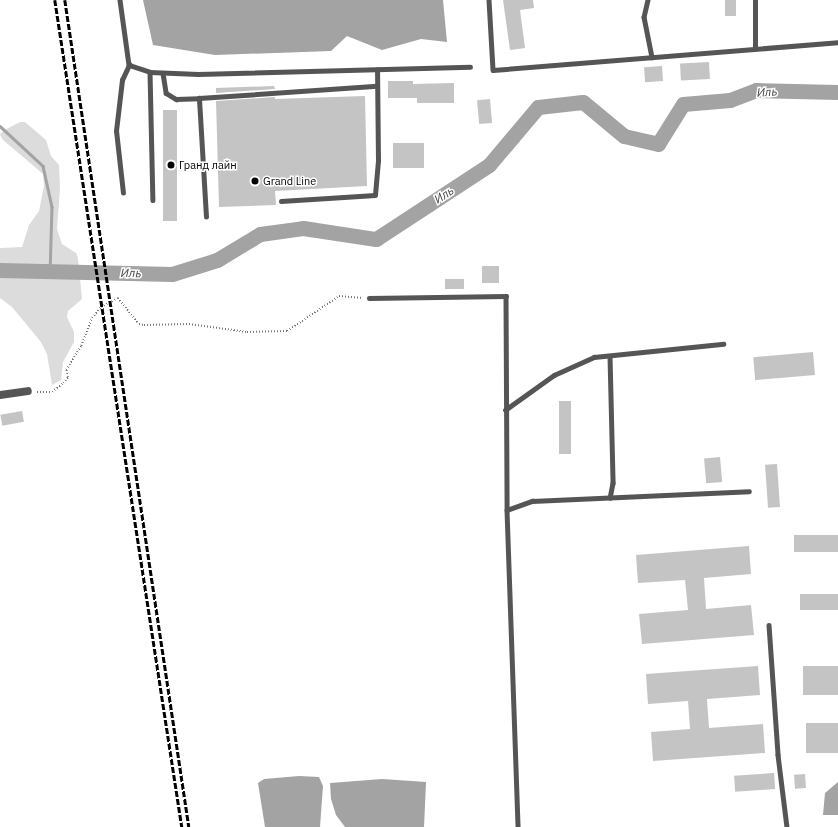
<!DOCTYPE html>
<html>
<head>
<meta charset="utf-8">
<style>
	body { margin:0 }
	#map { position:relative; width:838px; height:827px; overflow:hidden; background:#fff; font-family:"IBM Plex Sans",sans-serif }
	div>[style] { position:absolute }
	.green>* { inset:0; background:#dcdcdc }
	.water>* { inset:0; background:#a3a3a3 }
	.stream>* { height:2.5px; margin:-1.25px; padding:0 1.25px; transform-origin:1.25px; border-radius:1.25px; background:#a3a3a3 }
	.river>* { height:15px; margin:-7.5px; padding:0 7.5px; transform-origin:7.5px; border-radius:7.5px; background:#a3a3a3 }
	.building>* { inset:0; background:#c4c4c4; transform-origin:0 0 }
	.path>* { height:1.5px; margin-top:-0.75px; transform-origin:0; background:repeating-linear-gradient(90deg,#777 0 1px,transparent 0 3px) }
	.service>* { height:4.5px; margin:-2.25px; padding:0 2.25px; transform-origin:2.25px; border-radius:2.25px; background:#555 }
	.minor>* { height:8px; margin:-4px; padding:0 4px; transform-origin:4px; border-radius:4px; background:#555 }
	.rail>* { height:2.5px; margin-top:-1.25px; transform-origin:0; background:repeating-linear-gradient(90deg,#000 0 6px,transparent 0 8px) }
	.dots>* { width:11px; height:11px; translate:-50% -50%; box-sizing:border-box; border:2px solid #fff; border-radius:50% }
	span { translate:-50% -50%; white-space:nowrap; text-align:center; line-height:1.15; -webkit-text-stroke:3px #fff; paint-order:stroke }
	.poi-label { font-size:11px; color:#000 }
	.left { translate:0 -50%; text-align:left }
	.water-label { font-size:12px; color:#444; font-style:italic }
</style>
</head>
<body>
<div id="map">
	<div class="green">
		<i style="clip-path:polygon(20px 122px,25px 122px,46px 140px,51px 156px,59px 165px,60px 189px,57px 229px,62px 244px,76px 253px,78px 258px,82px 299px,68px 311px,67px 317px,74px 332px,74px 342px,63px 362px,61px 380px,52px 385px,47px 354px,41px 342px,12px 307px,0 298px,0 248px,22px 247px,29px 225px,39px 211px,44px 186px,43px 174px,2px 139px,0 134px,5px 130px)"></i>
	</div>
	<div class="water">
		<i style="clip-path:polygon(143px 0,443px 0,447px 42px,421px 39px,382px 50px,347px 36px,331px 51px,215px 55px,153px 45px)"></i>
		<i style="clip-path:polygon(299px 776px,319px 777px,323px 786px,320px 827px,265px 827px,258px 783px,264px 779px)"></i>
		<i style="clip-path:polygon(382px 779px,426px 782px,424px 827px,345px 827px,336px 815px,331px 799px,330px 783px)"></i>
		<i style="clip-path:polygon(838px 782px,838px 815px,823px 815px,825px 793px)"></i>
	</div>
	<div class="stream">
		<i style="left:0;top:126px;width:59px;rotate:42.9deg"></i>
		<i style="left:43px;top:166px;width:42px;rotate:77.6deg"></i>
		<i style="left:52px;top:207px;width:66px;rotate:91.7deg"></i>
	</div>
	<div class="river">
		<i style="left:0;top:270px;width:172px;rotate:1.3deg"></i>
		<i style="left:172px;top:274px;width:47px;rotate:-17.3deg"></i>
		<i style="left:217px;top:260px;width:50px;rotate:-31.2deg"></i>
		<i style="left:260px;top:234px;width:43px;rotate:-7.9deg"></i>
		<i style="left:303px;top:228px;width:74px;rotate:8.6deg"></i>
		<i style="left:376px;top:239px;width:135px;rotate:-33.2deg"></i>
		<i style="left:489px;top:165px;width:76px;rotate:-49.8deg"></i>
		<i style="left:538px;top:107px;width:45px;rotate:-6.3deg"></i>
		<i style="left:583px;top:102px;width:53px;rotate:39.7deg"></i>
		<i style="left:624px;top:136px;width:35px;rotate:13deg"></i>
		<i style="left:658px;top:144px;width:47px;rotate:-58deg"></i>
		<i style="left:683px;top:104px;width:47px;rotate:-4.9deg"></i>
		<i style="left:730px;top:100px;width:28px;rotate:-21deg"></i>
		<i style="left:756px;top:90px;width:82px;rotate:1.4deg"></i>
	</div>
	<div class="building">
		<i style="clip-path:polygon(503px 0,533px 0,534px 8px,520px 10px,525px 48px,510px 50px)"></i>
		<i style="left:725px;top:0;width:11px;height:16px"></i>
		<i style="left:709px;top:62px;width:17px;height:29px;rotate:87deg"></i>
		<i style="left:662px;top:66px;width:15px;height:18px;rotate:86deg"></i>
		<i style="clip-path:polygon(388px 81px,413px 81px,413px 84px,454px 83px,454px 103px,417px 103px,417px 98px,388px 98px)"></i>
		<i style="clip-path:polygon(274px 86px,275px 89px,216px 93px,216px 88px)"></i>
		<i style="clip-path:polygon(365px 96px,367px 186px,275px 191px,276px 205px,219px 207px,216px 101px,275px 97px,275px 99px)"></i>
		<i style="left:490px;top:99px;width:24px;height:13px;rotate:85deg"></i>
		<i style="left:163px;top:110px;width:14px;height:111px"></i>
		<i style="left:393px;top:143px;width:31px;height:25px"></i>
		<i style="left:482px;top:266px;width:17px;height:17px"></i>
		<i style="left:445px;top:279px;width:19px;height:10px"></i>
		<i style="left:813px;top:352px;width:23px;height:60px;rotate:85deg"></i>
		<i style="left:559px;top:401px;width:12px;height:53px"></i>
		<i style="left:22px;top:411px;width:11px;height:22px;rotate:80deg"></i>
		<i style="left:720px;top:457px;width:25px;height:16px;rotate:85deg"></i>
		<i style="left:777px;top:464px;width:43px;height:12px;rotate:86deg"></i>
		<i style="left:838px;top:535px;width:17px;height:44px;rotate:90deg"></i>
		<i style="clip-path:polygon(749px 546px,751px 574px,704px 578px,706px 609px,751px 605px,754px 635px,642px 644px,639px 614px,688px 610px,685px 580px,638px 583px,636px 555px)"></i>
		<i style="left:838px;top:594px;width:16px;height:38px;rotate:90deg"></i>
		<i style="clip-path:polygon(758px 666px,760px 695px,707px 699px,709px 728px,763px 724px,765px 753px,653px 761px,651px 732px,690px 729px,688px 701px,648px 704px,646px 674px)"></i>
		<i style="left:838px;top:666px;width:29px;height:35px;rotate:90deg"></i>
		<i style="left:838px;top:723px;width:30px;height:32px;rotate:90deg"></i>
		<i style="left:774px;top:773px;width:16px;height:40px;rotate:86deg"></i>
		<i style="left:805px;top:774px;width:14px;height:11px;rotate:86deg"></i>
	</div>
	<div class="path">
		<i style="left:37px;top:392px;width:15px"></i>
		<i style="left:52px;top:392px;width:14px;rotate:-39deg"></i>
		<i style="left:63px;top:383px;width:8px;rotate:-50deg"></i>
		<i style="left:68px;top:377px;width:7px;rotate:-106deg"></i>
		<i style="left:66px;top:370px;width:28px;rotate:-58deg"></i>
		<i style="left:81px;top:346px;width:30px;rotate:-69deg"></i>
		<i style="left:92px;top:318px;width:14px;rotate:-51deg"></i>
		<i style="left:101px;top:307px;width:19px;rotate:-28deg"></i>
		<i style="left:118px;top:298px;width:33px;rotate:51deg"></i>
		<i style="left:139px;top:324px;width:5px;rotate:11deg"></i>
		<i style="left:144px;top:325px;width:45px;rotate:-1.3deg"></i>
		<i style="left:189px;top:324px;width:59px;rotate:7.9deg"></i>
		<i style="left:247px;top:332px;width:40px;rotate:-1.4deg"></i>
		<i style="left:287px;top:331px;width:63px;rotate:-33.9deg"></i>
		<i style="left:339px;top:296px;width:24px;rotate:5deg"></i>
	</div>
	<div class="service">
		<i style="left:120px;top:0;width:66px;rotate:82.1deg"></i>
		<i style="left:129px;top:65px;width:22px;rotate:18deg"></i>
		<i style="left:150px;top:72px;width:48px;rotate:2.4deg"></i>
		<i style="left:198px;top:74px;width:272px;rotate:-1.5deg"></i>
		<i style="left:489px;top:0;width:70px;rotate:86.7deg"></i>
		<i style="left:493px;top:70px;width:346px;rotate:-4.6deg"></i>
		<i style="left:648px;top:0;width:17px;rotate:103deg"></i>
		<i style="left:644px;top:17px;width:41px;rotate:78.7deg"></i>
		<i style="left:755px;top:49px;width:49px;rotate:-90deg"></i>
		<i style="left:150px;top:72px;width:128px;rotate:88.7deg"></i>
		<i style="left:163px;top:73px;width:20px;rotate:81deg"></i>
		<i style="left:166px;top:93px;width:12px;rotate:31deg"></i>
		<i style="left:176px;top:99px;width:23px;rotate:-2deg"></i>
		<i style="left:123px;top:193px;width:62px;rotate:-96.4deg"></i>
		<i style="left:116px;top:131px;width:51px;rotate:-83.3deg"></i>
		<i style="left:122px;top:80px;width:17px;rotate:-65deg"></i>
		<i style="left:281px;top:201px;width:94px;rotate:-3.7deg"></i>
		<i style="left:375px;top:195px;width:34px;rotate:-85deg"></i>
		<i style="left:378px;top:161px;width:91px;rotate:-90.6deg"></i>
		<i style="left:206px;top:217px;width:119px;rotate:-93.4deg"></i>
		<i style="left:199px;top:98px;width:178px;rotate:-3.9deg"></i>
		<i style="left:369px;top:298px;width:137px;rotate:-0.8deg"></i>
		<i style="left:506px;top:296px;width:214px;rotate:89.7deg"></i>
		<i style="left:507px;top:510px;width:317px;rotate:88deg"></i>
		<i style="left:610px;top:356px;width:127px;rotate:88.6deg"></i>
		<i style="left:613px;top:483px;width:15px;rotate:101deg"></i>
		<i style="left:505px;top:410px;width:60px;rotate:-35.5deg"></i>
		<i style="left:554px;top:375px;width:44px;rotate:-24.2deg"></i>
		<i style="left:594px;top:357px;width:130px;rotate:-5.8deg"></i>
		<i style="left:507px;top:510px;width:27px;rotate:-20deg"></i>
		<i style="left:532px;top:501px;width:217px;rotate:-2.6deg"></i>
		<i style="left:769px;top:625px;width:130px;rotate:86deg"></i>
		<i style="left:778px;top:755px;width:73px;rotate:82.9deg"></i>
	</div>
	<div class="minor">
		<i style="left:0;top:395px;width:28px;rotate:-8deg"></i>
	</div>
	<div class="rail">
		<i style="left:55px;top:0;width:837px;rotate:81.27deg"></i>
		<i style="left:65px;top:0;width:836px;rotate:81.47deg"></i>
	</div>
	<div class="dots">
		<i style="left:171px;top:165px;background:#000"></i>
		<i style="left:255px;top:181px;background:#000"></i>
	</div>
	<div class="poi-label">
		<span class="left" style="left:179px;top:165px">Гранд лайн</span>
		<span class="left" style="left:263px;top:181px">Grand Line</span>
	</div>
	<div class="water-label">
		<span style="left:767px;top:92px;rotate:-3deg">Иль</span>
		<span style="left:444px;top:195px;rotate:-33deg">Иль</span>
		<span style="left:131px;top:273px;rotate:1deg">Иль</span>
	</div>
</div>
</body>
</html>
